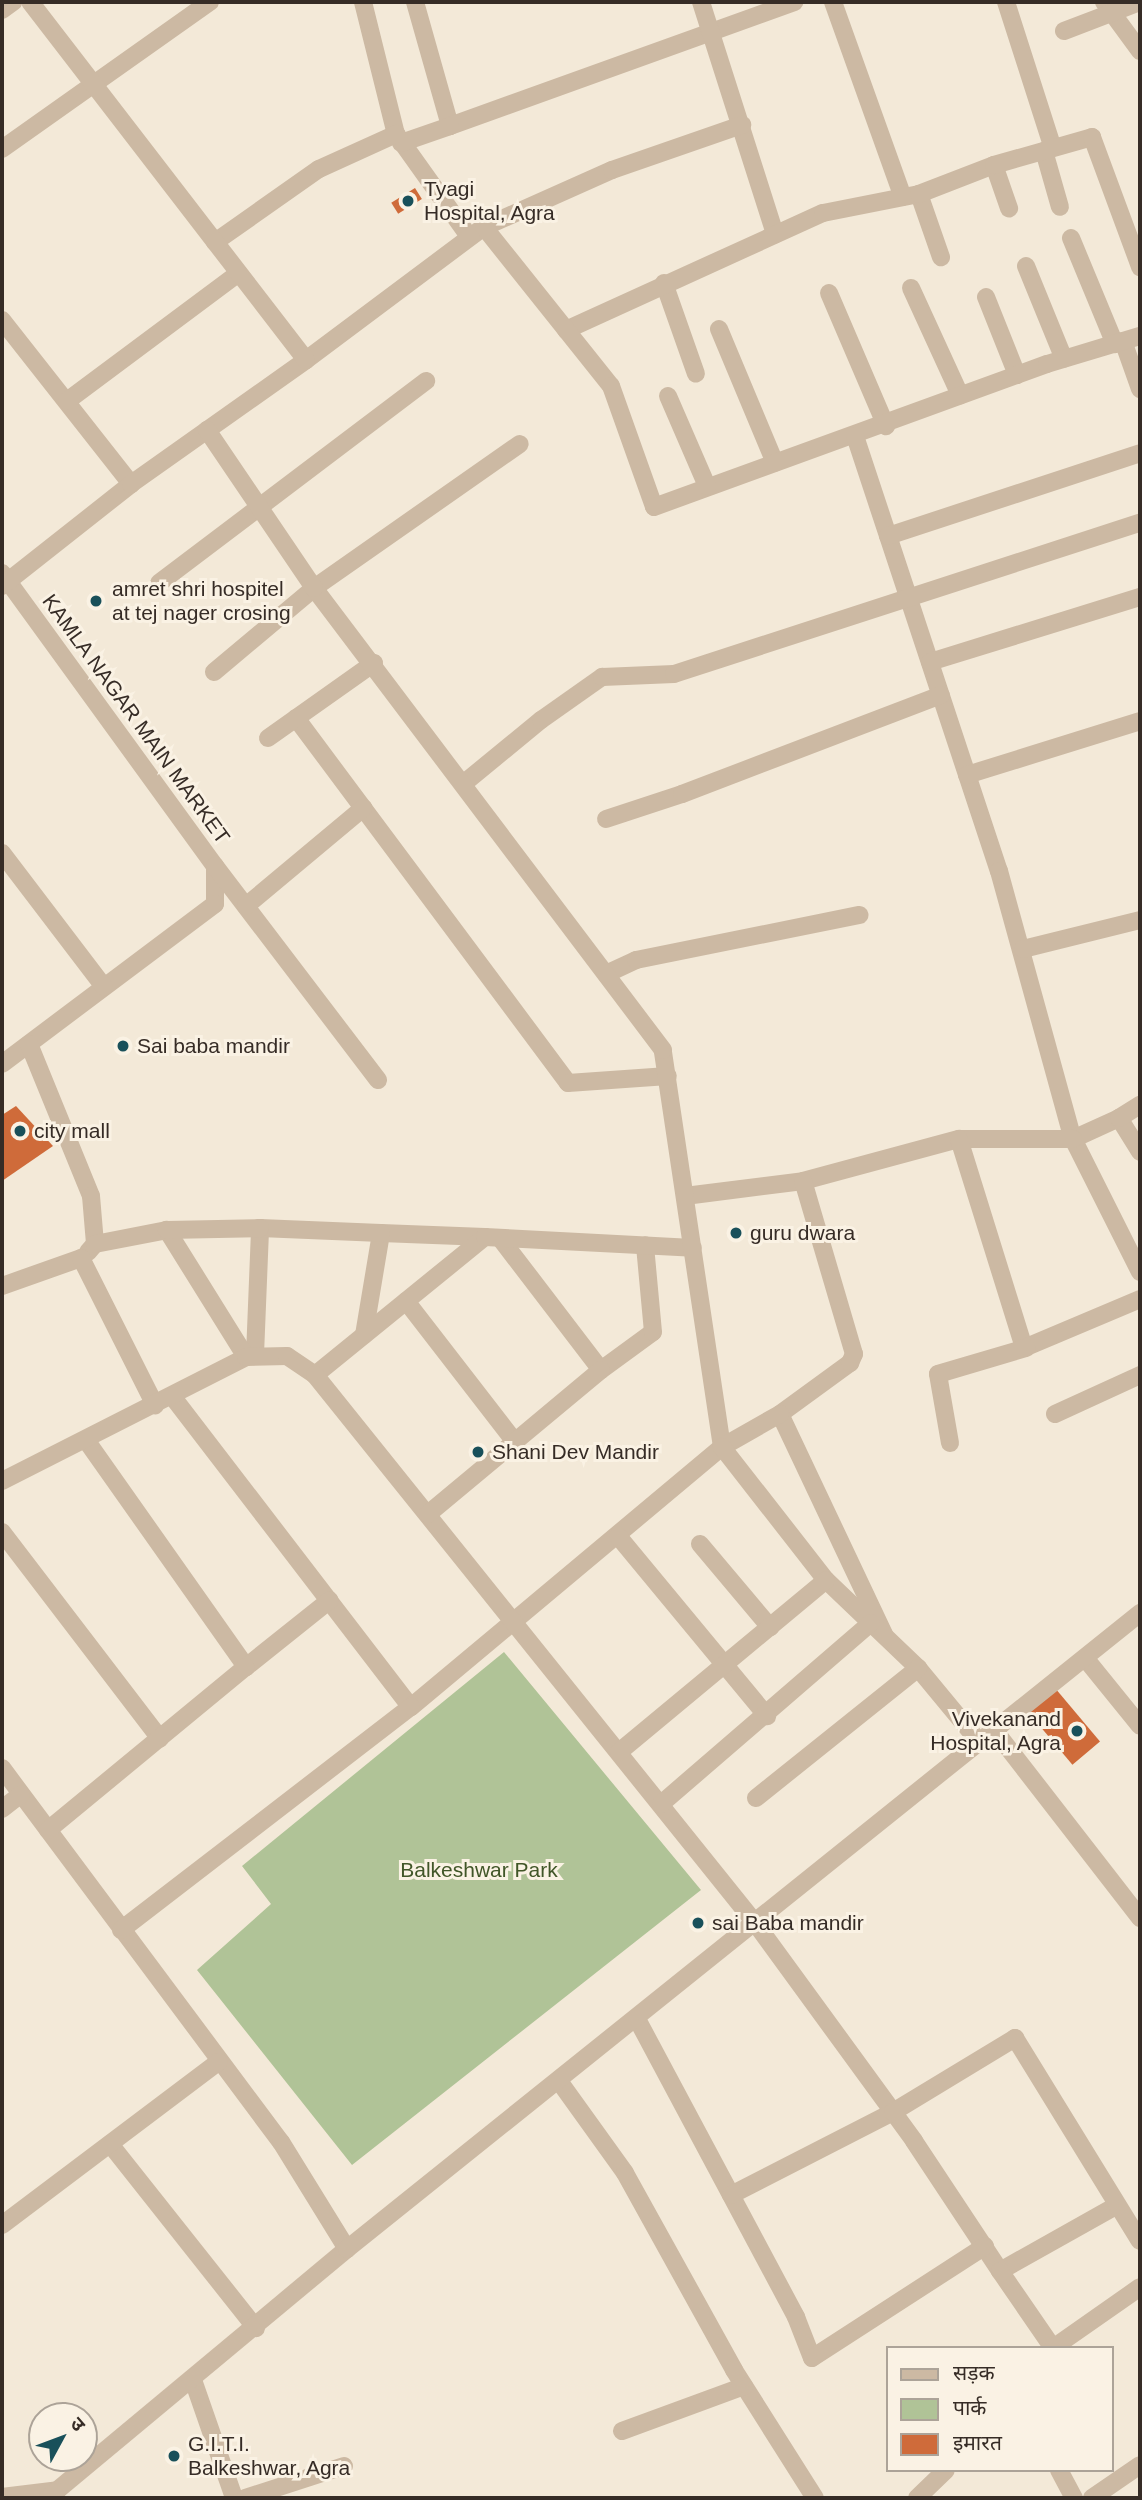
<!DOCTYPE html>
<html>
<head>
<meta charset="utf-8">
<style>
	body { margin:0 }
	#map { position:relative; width:1142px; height:2500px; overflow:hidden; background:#f3e9d8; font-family:Arial,"Noto Sans Devanagari",sans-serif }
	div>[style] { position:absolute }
	.green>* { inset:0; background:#b0c397 }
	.building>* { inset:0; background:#cf6b3a; transform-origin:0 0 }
	.minor>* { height:18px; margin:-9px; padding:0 9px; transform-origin:9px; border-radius:9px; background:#ccb9a3 }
	.dots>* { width:19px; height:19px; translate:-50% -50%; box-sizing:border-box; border:4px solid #faf2e4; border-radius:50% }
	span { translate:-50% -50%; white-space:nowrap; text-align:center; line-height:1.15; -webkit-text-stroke:6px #faf2e4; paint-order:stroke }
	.poi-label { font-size:21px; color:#362c26 }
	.left { translate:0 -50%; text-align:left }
	.right { translate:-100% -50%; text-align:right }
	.street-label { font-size:21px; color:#362c26 }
	.park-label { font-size:21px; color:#415628 }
	.frame { position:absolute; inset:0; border:4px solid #362c26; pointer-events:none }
	.legend { position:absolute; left:886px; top:2346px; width:228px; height:126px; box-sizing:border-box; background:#faf2e4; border:2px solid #aca398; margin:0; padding:9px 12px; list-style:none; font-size:21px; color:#362c26 }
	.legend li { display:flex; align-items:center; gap:14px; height:35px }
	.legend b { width:35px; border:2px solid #aca398 }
	.north { position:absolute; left:28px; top:2402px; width:70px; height:70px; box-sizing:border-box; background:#faf2e4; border:2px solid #aca398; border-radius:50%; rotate:49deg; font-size:19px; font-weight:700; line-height:28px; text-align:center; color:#362c26 }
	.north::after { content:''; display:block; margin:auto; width:24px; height:32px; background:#19505a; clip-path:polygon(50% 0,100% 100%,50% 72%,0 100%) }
</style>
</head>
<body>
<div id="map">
	<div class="green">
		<i style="clip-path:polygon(504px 1652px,701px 1890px,352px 2165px,197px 1970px,271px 1904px,242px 1866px)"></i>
	</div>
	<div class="building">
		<i style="left:415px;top:188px;width:13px;height:28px;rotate:58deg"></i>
		<i style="clip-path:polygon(16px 1106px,53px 1146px,2px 1181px,2px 1115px)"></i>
		<i style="left:1055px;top:1688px;width:70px;height:36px;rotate:50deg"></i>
	</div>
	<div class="minor">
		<i style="left:363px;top:2px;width:136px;rotate:76deg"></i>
		<i style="left:396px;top:134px;width:124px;rotate:54.5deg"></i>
		<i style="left:415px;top:2px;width:129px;rotate:74.2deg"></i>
		<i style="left:450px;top:126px;width:366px;rotate:-19.8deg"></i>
		<i style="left:701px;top:2px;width:244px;rotate:72.3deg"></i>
		<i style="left:833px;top:2px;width:207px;rotate:70.3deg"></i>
		<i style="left:1006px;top:2px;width:153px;rotate:72.2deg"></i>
		<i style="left:1104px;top:2px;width:61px;rotate:53.7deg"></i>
		<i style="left:2px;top:10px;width:14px;rotate:-36deg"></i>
		<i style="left:1064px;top:31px;width:81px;rotate:-20.9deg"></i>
		<i style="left:401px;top:143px;width:52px;rotate:-19.1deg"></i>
		<i style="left:2px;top:149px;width:255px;rotate:-35.3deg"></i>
		<i style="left:1044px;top:151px;width:58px;rotate:74.1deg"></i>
		<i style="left:994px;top:165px;width:46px;rotate:70.8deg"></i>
		<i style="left:919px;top:194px;width:67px;rotate:70.8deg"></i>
		<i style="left:484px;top:227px;width:140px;rotate:-24deg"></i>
		<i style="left:612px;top:170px;width:138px;rotate:-19.1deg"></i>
		<i style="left:1071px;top:238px;width:115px;rotate:67.5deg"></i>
		<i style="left:215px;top:242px;width:127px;rotate:-35.1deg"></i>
		<i style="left:319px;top:169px;width:85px;rotate:-24.4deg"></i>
		<i style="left:1026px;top:266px;width:100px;rotate:67.8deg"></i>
		<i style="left:664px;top:283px;width:96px;rotate:70.6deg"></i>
		<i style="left:911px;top:288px;width:118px;rotate:65.4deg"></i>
		<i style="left:829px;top:293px;width:145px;rotate:66.8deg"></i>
		<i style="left:986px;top:297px;width:84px;rotate:68.3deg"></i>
		<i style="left:2px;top:320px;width:209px;rotate:51.8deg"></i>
		<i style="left:719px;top:329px;width:145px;rotate:67.3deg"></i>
		<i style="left:566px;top:330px;width:282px;rotate:-24.5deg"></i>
		<i style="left:823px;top:213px;width:98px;rotate:-11.2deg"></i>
		<i style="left:919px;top:194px;width:80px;rotate:-21.1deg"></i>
		<i style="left:994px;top:165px;width:102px;rotate:-15.9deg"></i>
		<i style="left:1092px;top:137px;width:139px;rotate:69.7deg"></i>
		<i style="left:1123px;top:341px;width:51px;rotate:70.5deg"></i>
		<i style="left:306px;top:360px;width:222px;rotate:-36.8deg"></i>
		<i style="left:484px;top:227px;width:203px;rotate:51.4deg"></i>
		<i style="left:611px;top:386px;width:128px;rotate:70.4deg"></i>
		<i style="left:654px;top:507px;width:418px;rotate:-20deg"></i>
		<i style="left:1047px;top:364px;width:97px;rotate:-16.8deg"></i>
		<i style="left:668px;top:396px;width:98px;rotate:66.6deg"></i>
		<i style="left:67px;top:401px;width:214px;rotate:-36.7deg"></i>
		<i style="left:855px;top:436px;width:458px;rotate:71.7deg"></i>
		<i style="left:999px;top:871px;width:278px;rotate:74.6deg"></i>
		<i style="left:1073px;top:1139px;width:51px;rotate:-24.5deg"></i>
		<i style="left:1119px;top:1118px;width:40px;rotate:58deg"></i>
		<i style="left:888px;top:536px;width:265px;rotate:-18.2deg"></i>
		<i style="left:2px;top:573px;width:362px;rotate:54deg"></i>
		<i style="left:215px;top:866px;width:38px;rotate:90deg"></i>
		<i style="left:215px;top:904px;width:266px;rotate:143.1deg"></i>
		<i style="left:159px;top:583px;width:335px;rotate:-37.1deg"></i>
		<i style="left:2px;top:586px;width:164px;rotate:-38.3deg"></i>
		<i style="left:131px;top:484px;width:214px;rotate:-35.3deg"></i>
		<i style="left:306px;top:360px;width:452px;rotate:-127.6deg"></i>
		<i style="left:930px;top:662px;width:220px;rotate:-17.2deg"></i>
		<i style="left:214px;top:672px;width:131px;rotate:-40deg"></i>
		<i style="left:314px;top:588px;width:251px;rotate:-35deg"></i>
		<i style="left:296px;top:718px;width:455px;rotate:53.3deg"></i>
		<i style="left:568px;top:1083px;width:100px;rotate:-4deg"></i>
		<i style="left:268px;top:738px;width:130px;rotate:-35.3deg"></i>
		<i style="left:967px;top:775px;width:181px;rotate:-17.3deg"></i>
		<i style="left:463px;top:784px;width:101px;rotate:-39.4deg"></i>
		<i style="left:541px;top:720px;width:75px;rotate:-35.2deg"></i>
		<i style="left:602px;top:677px;width:72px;rotate:-2.4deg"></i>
		<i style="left:674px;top:674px;width:490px;rotate:-18deg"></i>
		<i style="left:606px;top:819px;width:80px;rotate:-18.2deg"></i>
		<i style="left:682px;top:794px;width:277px;rotate:-20.9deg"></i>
		<i style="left:2px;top:853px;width:168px;rotate:52.7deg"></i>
		<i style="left:215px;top:866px;width:269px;rotate:52.7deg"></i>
		<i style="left:246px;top:906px;width:153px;rotate:-39.9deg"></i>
		<i style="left:1023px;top:949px;width:121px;rotate:-13.9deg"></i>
		<i style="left:606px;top:974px;width:33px;rotate:-25deg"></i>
		<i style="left:636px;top:960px;width:228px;rotate:-11.4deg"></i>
		<i style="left:29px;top:1044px;width:164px;rotate:67.8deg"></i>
		<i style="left:91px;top:1196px;width:48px;rotate:85.2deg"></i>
		<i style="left:1119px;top:1118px;width:25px;rotate:-32deg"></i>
		<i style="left:685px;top:1196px;width:119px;rotate:-7.2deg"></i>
		<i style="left:803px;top:1181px;width:162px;rotate:-15.1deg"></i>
		<i style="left:500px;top:1238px;width:166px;rotate:52.6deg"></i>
		<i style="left:601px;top:1370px;width:64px;rotate:-36.2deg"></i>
		<i style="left:653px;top:1332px;width:87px;rotate:-95.3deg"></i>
		<i style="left:88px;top:1252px;width:11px;rotate:-49deg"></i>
		<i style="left:95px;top:1244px;width:73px;rotate:-11deg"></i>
		<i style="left:1140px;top:1272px;width:149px;rotate:-116.7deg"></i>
		<i style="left:1073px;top:1139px;width:114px;rotate:180deg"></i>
		<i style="left:959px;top:1139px;width:219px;rotate:72.7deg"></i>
		<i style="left:1024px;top:1348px;width:126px;rotate:-22.9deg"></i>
		<i style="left:2px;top:1286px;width:84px;rotate:-19.5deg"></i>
		<i style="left:81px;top:1258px;width:165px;rotate:63.3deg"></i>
		<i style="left:406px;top:1301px;width:178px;rotate:52.3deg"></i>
		<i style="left:364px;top:1335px;width:103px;rotate:-80.5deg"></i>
		<i style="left:381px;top:1233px;width:104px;rotate:2.2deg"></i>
		<i style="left:255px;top:1355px;width:127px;rotate:-87.7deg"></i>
		<i style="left:260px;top:1228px;width:121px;rotate:2.4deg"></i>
		<i style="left:246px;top:1357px;width:150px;rotate:-121.9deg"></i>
		<i style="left:167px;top:1230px;width:93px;rotate:-1.2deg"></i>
		<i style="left:315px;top:1375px;width:219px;rotate:-39.1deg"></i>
		<i style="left:485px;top:1237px;width:208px;rotate:3deg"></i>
		<i style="left:172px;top:1396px;width:392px;rotate:52.5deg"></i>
		<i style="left:411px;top:1707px;width:405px;rotate:-39.9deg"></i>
		<i style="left:722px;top:1447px;width:401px;rotate:-98.5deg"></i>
		<i style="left:663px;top:1050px;width:579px;rotate:-127.07deg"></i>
		<i style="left:314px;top:588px;width:191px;rotate:-124.1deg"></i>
		<i style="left:780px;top:1414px;width:87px;rotate:-36.1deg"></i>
		<i style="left:850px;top:1363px;width:10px;rotate:-66deg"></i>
		<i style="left:854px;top:1354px;width:180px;rotate:-106.4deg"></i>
		<i style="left:1055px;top:1414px;width:94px;rotate:-24.6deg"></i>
		<i style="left:86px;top:1440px;width:278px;rotate:54.8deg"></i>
		<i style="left:246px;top:1667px;width:107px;rotate:-38.6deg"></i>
		<i style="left:950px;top:1443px;width:70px;rotate:-99.9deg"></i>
		<i style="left:938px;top:1374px;width:92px;rotate:-16.5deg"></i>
		<i style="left:2px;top:1481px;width:274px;rotate:-26.9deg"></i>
		<i style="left:246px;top:1357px;width:41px;rotate:-1.4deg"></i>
		<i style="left:287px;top:1356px;width:34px;rotate:34deg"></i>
		<i style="left:315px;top:1375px;width:704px;rotate:51.23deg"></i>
		<i style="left:756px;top:1924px;width:268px;rotate:53.9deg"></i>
		<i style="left:914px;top:2141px;width:156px;rotate:56.5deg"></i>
		<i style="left:1000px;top:2271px;width:133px;rotate:-29.3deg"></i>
		<i style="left:428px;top:1514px;width:225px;rotate:-39.8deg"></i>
		<i style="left:2px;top:1532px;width:260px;rotate:52.6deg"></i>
		<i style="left:618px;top:1536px;width:234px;rotate:50.4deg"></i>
		<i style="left:700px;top:1544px;width:109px;rotate:49.9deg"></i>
		<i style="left:884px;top:1634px;width:243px;rotate:-115.3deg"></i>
		<i style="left:780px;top:1414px;width:67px;rotate:150.4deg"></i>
		<i style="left:722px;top:1447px;width:169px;rotate:52deg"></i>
		<i style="left:826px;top:1580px;width:127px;rotate:43.7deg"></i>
		<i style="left:918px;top:1668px;width:97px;rotate:50.4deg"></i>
		<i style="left:1085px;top:1658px;width:87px;rotate:51deg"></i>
		<i style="left:995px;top:1731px;width:237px;rotate:52.2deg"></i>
		<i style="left:619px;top:1752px;width:269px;rotate:-39.7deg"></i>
		<i style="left:2px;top:1768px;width:467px;rotate:53.3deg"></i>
		<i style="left:281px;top:2142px;width:126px;rotate:58.3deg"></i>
		<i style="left:756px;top:1798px;width:208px;rotate:-38.7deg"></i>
		<i style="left:661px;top:1804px;width:277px;rotate:-40.8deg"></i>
		<i style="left:2px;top:1809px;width:24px;rotate:-38deg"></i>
		<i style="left:48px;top:1830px;width:256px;rotate:-39.5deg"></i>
		<i style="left:121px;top:1930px;width:366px;rotate:-37.6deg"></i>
		<i style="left:637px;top:2019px;width:338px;rotate:61.9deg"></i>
		<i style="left:796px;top:2317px;width:44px;rotate:68.7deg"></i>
		<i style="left:812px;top:2358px;width:206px;rotate:-32.9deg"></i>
		<i style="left:559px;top:2081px;width:113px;rotate:54.3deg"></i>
		<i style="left:625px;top:2173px;width:225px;rotate:61deg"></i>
		<i style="left:734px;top:2370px;width:151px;rotate:57.7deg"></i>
		<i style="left:110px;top:2144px;width:235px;rotate:51.6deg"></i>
		<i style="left:731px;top:2195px;width:182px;rotate:-27.1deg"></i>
		<i style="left:893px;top:2112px;width:143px;rotate:-31.2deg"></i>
		<i style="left:1015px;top:2038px;width:238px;rotate:58.4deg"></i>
		<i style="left:2px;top:2225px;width:271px;rotate:-37deg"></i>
		<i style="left:1000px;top:2271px;width:93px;rotate:55.5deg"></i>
		<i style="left:1053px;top:2348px;width:106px;rotate:-35deg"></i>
		<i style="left:193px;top:2380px;width:125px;rotate:70.8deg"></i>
		<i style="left:622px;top:2431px;width:130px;rotate:-20.2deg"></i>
		<i style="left:1059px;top:2470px;width:32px;rotate:62deg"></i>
		<i style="left:2px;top:2497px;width:56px;rotate:-7.1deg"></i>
		<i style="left:48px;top:2498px;width:389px;rotate:-39.8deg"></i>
		<i style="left:347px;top:2249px;width:1017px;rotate:-38.73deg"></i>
		<i style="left:245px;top:2498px;width:104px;rotate:-17.9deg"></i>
		<i style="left:917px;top:2498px;width:40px;rotate:-44deg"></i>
		<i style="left:1092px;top:2498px;width:58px;rotate:-34.5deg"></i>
	</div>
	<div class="dots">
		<i style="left:408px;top:201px;background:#19505a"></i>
		<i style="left:96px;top:601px;background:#19505a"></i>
		<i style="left:123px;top:1046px;background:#19505a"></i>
		<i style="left:20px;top:1131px;background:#19505a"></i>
		<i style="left:736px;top:1233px;background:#19505a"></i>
		<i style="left:478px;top:1452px;background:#19505a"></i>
		<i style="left:1077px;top:1731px;background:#19505a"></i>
		<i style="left:698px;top:1923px;background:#19505a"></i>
		<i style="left:174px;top:2456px;background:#19505a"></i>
	</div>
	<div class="poi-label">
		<span class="left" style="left:424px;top:201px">Tyagi<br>Hospital, Agra</span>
		<span class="left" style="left:112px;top:601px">amret shri hospitel<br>at tej nager crosing</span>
		<span class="left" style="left:137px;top:1046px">Sai baba mandir</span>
		<span class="left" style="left:34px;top:1131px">city mall</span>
		<span class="left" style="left:750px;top:1233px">guru dwara</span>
		<span class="left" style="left:492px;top:1452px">Shani Dev Mandir</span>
		<span class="right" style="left:1061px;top:1731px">Vivekanand<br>Hospital, Agra</span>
		<span class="left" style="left:712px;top:1923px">sai Baba mandir</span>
		<span class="left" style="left:188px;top:2456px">G.I.T.I.<br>Balkeshwar, Agra</span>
	</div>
	<div class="street-label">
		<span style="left:136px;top:719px;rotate:54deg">KAMLA NAGAR MAIN MARKET</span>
	</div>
	<div class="park-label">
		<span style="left:479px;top:1870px">Balkeshwar Park</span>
	</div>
	<div class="frame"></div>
	<ul class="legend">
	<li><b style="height:9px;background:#ccb9a3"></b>सड़क</li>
	<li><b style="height:19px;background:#b0c397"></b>पार्क</li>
	<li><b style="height:19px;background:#cf6b3a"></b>इमारत</li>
	</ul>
	<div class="north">उ</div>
</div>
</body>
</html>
